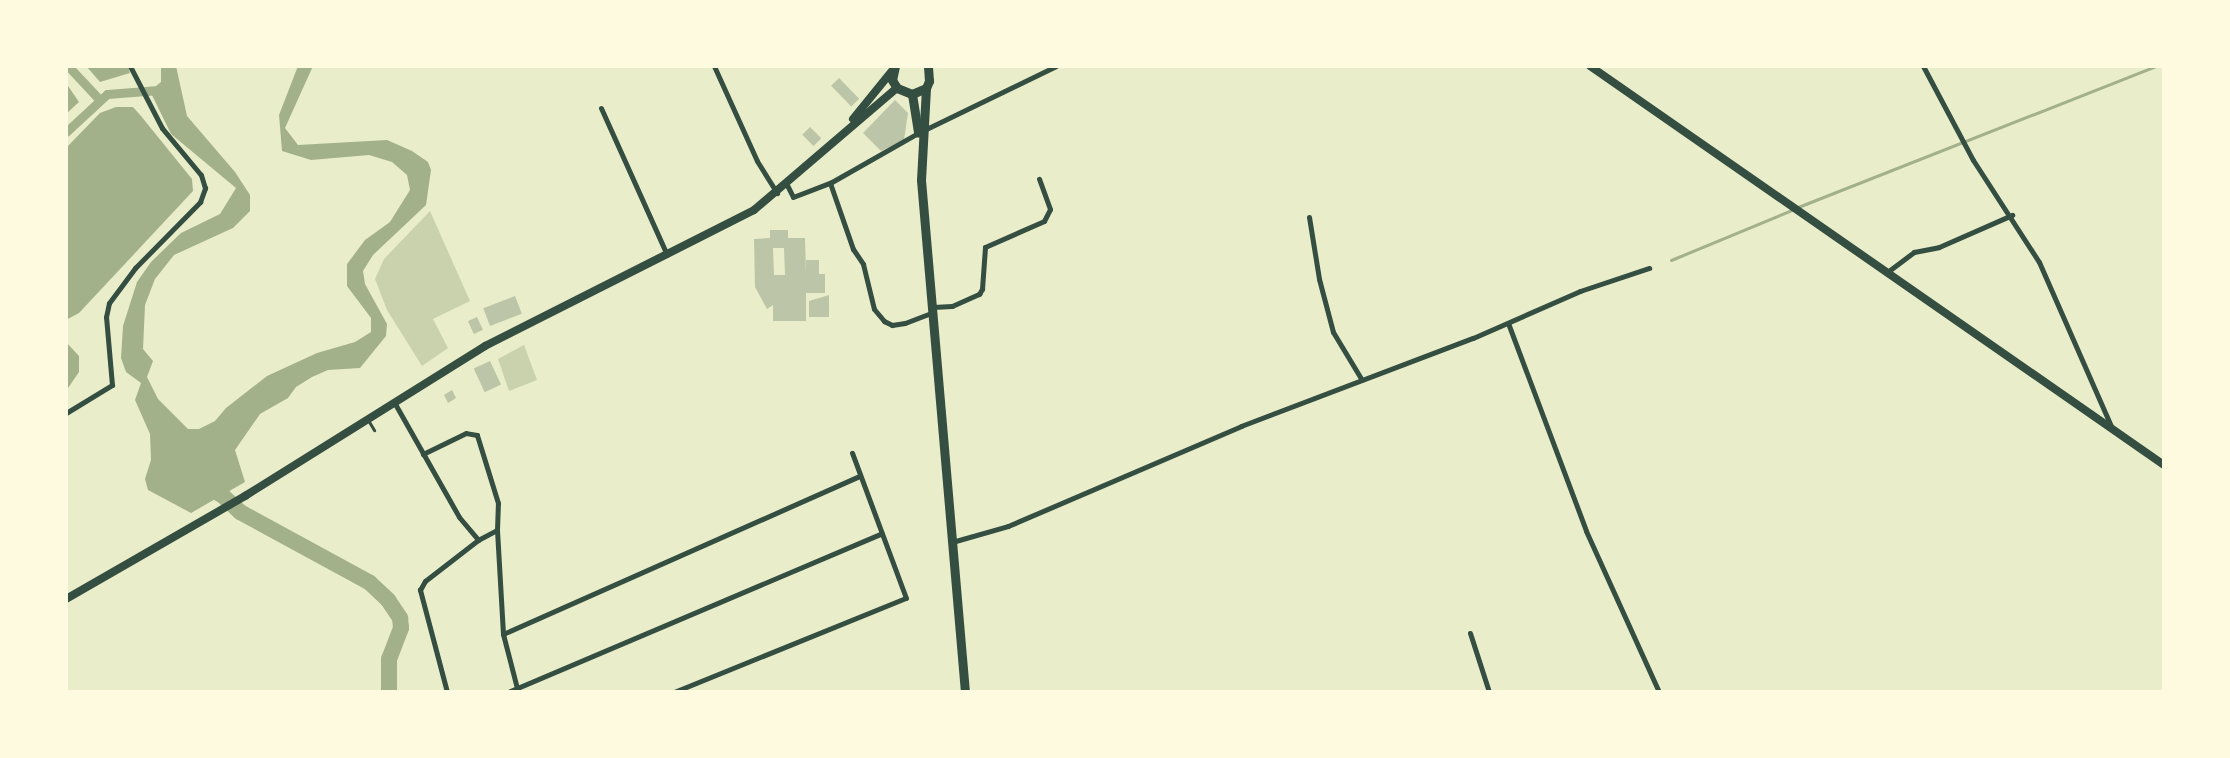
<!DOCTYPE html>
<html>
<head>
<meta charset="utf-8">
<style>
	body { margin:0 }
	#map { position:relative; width:2230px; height:758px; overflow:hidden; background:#e9edc9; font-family:"IBM Plex Sans",sans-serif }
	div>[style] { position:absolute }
	.green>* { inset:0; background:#cad2ad }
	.water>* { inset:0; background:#a3b18a }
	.stream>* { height:3px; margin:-1.5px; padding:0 1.5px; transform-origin:1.5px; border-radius:1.5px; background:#a3b18a }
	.canal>* { height:9px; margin:-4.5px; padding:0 4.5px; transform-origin:4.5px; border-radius:4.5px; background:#a3b18a }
	.river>* { height:16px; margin:-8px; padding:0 8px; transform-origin:8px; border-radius:8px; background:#a3b18a }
	.building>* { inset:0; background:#bcc5a7; transform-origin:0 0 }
	.service>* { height:3px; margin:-1.5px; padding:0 1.5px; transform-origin:1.5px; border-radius:1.5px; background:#344e41 }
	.minor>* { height:5px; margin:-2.5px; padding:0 2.5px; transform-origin:2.5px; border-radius:2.5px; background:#344e41 }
	.secondary>* { height:8px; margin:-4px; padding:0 4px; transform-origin:4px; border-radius:4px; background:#344e41 }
	.primary>* { height:9px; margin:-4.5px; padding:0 4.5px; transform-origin:4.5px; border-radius:4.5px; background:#344e41 }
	span { translate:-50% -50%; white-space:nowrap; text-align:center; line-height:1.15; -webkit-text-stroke:6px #fefae0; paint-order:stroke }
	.frame { position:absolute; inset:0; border:68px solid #fefae0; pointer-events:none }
</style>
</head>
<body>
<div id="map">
	<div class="green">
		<i style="clip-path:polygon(430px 211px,470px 301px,433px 319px,448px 348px,422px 366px,387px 310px,375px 279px,384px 259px)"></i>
		<i style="clip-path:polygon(524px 345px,537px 380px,509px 391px,498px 359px)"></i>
	</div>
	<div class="water">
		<i style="clip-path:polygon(86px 66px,128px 66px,130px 73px,100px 82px)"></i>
		<i style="clip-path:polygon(161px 66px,176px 66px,187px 116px,235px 172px,250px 195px,250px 211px,233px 228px,174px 255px,155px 279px,145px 305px,143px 349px,153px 361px,147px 377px,158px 399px,188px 429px,199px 429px,215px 421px,226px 408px,267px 376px,317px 353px,355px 342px,371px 332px,371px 318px,347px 286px,347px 264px,365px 240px,390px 222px,410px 190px,407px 175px,392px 162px,369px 155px,311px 160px,282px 151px,279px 115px,298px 66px,313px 66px,285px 128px,298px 145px,387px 140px,412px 151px,428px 162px,431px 170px,426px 205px,373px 255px,363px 271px,365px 284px,387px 324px,386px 336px,360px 368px,328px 370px,312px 377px,296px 387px,288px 398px,260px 414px,235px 450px,245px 482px,191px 513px,148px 490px,145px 479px,151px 460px,150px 434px,135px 400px,141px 383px,126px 372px,121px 358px,123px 326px,137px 282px,151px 262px,181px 233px,220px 214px,236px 188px,171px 134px,150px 91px,161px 82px)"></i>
		<i style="clip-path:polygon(66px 83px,79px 102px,66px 114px)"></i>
		<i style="clip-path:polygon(116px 107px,133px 107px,141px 116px,192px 179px,193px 191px,79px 313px,66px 320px,66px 148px,100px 113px)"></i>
		<i style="clip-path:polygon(66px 342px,79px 356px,79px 372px,66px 391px)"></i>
	</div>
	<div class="stream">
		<i style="left:1798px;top:207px;width:385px;rotate:-21.5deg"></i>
		<i style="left:1671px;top:260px;width:131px;rotate:-22.5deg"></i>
	</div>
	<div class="canal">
		<i style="left:68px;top:66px;width:45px;rotate:46.8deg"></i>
		<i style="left:66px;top:132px;width:56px;rotate:-42.8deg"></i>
		<i style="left:107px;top:94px;width:52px;rotate:-4.4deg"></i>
	</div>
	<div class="river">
		<i style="left:203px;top:485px;width:21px;rotate:28deg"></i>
		<i style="left:222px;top:495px;width:25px;rotate:43deg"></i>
		<i style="left:240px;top:512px;width:148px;rotate:28.6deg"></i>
		<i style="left:370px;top:583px;width:25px;rotate:43deg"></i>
		<i style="left:388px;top:600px;width:22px;rotate:56deg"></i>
		<i style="left:400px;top:618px;width:10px;rotate:84deg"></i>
		<i style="left:401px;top:628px;width:33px;rotate:111deg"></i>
		<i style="left:389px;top:659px;width:33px;rotate:90deg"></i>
	</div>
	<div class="building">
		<i style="left:839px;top:78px;width:29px;height:11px;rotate:46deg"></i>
		<i style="clip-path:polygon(895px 100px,908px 113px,904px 140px,881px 151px,863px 133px)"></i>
		<i style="left:810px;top:127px;width:16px;height:11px;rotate:45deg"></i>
		<i style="clip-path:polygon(evenodd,770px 230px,788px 230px,788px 238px,805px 238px,806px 274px,806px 260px,819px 260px,819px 274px,825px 274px,825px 293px,806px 293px,806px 321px,773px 321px,773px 305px,767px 309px,755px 287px,754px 239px,770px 238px,770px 230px,773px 248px,784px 248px,785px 275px,774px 275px,773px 248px)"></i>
		<i style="clip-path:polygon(829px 295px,829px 317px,809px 317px,809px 301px)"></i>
		<i style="left:515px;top:296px;width:19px;height:34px;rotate:69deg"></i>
		<i style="left:477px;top:317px;width:14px;height:10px;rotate:65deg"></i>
		<i style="left:490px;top:361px;width:26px;height:18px;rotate:65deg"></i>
		<i style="clip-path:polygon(452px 390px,456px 398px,448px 403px,444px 395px)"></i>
	</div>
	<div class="service">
		<i style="left:368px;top:420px;width:12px;rotate:59deg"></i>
	</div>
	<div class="minor">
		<i style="left:714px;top:66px;width:104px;rotate:65.6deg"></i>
		<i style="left:757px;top:161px;width:38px;rotate:58deg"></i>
		<i style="left:1923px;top:66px;width:106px;rotate:62deg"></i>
		<i style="left:1973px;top:160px;width:121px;rotate:57.1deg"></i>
		<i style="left:2039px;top:262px;width:181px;rotate:66.3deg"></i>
		<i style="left:601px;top:108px;width:161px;rotate:65.8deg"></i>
		<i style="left:830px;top:183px;width:101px;rotate:-29.6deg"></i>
		<i style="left:918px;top:133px;width:153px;rotate:-25.9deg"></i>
		<i style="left:787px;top:185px;width:13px;rotate:63deg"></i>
		<i style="left:793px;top:197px;width:40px;rotate:-21deg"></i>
		<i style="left:830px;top:183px;width:70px;rotate:70.8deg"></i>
		<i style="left:853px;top:249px;width:18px;rotate:56deg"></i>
		<i style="left:863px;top:264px;width:46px;rotate:76.3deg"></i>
		<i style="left:874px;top:309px;width:16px;rotate:50deg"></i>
		<i style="left:884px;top:321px;width:9px;rotate:27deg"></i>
		<i style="left:892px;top:325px;width:13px;rotate:-9deg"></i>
		<i style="left:905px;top:323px;width:30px;rotate:-21deg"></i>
		<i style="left:1309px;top:217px;width:63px;rotate:80.8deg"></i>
		<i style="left:1319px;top:279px;width:55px;rotate:75.2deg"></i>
		<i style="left:1333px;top:332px;width:56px;rotate:58.9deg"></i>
		<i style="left:1886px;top:273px;width:35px;rotate:-37deg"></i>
		<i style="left:1914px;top:252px;width:25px;rotate:-11deg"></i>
		<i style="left:1939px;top:247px;width:80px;rotate:-23.7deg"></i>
		<i style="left:933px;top:307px;width:19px;rotate:-3deg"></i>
		<i style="left:952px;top:306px;width:30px;rotate:-24deg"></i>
		<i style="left:979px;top:294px;width:6px;rotate:-59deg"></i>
		<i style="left:982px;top:289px;width:42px;rotate:-85.9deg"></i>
		<i style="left:985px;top:247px;width:64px;rotate:-23.8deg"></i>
		<i style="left:1044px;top:221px;width:13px;rotate:-63deg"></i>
		<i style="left:1050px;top:209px;width:32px;rotate:-110deg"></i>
		<i style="left:1508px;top:323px;width:222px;rotate:69.4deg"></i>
		<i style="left:1586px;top:531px;width:177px;rotate:65.6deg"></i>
		<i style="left:394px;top:402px;width:132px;rotate:60.5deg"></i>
		<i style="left:459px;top:517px;width:30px;rotate:50deg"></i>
		<i style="left:478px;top:540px;width:21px;rotate:-28deg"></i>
		<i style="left:497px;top:530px;width:27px;rotate:-88deg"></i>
		<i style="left:498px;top:503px;width:71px;rotate:-107.2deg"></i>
		<i style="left:477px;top:435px;width:11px;rotate:-170deg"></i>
		<i style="left:466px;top:433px;width:48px;rotate:154deg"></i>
		<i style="left:66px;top:413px;width:54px;rotate:-31.3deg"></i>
		<i style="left:112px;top:385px;width:68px;rotate:-95deg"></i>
		<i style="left:106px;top:317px;width:14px;rotate:-78deg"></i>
		<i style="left:109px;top:303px;width:44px;rotate:-53.4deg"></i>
		<i style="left:135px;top:268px;width:93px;rotate:-45.4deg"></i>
		<i style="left:200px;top:202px;width:15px;rotate:-70deg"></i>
		<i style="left:205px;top:188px;width:14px;rotate:-107deg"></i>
		<i style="left:201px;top:175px;width:61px;rotate:-129.7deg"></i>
		<i style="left:162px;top:128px;width:70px;rotate:-117.3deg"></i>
		<i style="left:497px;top:530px;width:104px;rotate:86.7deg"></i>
		<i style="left:503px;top:634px;width:60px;rotate:75.5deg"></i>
		<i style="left:952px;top:542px;width:58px;rotate:-15.9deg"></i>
		<i style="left:1008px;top:526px;width:254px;rotate:-23.2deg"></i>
		<i style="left:1241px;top:426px;width:248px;rotate:-20.8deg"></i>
		<i style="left:1473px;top:338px;width:117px;rotate:-23.7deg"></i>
		<i style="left:1580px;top:291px;width:73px;rotate:-18.4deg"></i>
		<i style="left:1470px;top:633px;width:62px;rotate:72.1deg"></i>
		<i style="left:503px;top:634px;width:389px;rotate:-23.9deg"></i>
		<i style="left:447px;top:692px;width:106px;rotate:-104.8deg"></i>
		<i style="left:420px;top:590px;width:10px;rotate:-61deg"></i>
		<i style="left:425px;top:581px;width:67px;rotate:-37.7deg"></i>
		<i style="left:508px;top:692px;width:406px;rotate:-23deg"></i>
		<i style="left:674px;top:692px;width:250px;rotate:-22.1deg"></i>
		<i style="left:906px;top:598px;width:155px;rotate:-110.4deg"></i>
	</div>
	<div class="secondary">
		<i style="left:1590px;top:66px;width:699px;rotate:34.8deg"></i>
		<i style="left:853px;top:119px;width:62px;rotate:-50.9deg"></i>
		<i style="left:66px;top:599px;width:207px;rotate:-29.9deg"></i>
		<i style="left:245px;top:496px;width:283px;rotate:-32deg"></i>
		<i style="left:485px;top:346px;width:301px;rotate:-26.8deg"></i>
		<i style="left:754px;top:210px;width:188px;rotate:-40.5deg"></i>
	</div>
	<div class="primary">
		<i style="left:895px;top:66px;width:14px;rotate:102deg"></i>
		<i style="left:892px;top:80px;width:9px;rotate:58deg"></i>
		<i style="left:897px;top:88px;width:16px;rotate:22deg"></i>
		<i style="left:912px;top:94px;width:15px;rotate:-23deg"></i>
		<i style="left:926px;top:88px;width:8px;rotate:-67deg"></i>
		<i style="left:929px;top:81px;width:15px;rotate:-94deg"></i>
		<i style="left:926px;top:88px;width:92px;rotate:93.1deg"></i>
		<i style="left:921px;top:180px;width:514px;rotate:85.09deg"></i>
		<i style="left:912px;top:94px;width:39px;rotate:81deg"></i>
	</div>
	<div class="frame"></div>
</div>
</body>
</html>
